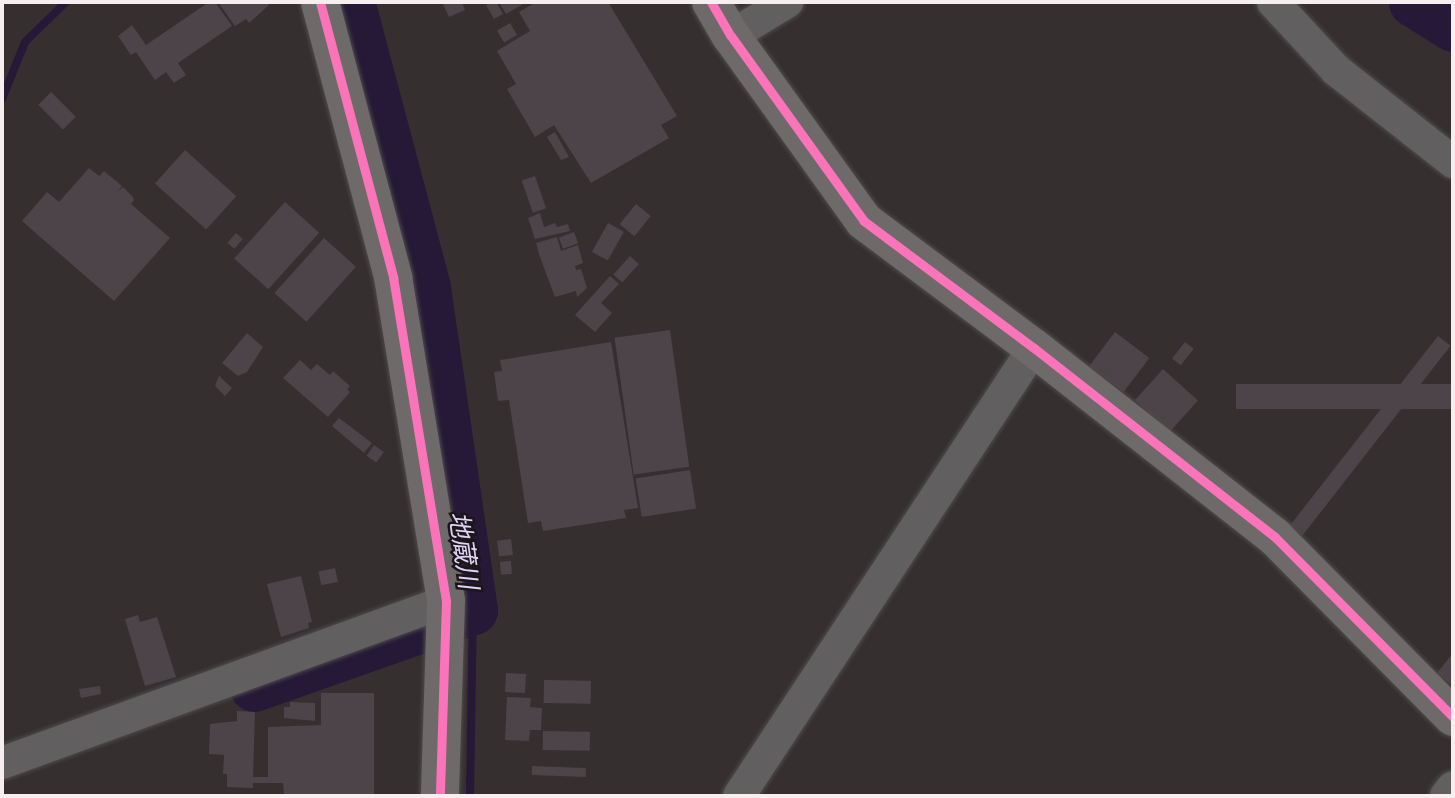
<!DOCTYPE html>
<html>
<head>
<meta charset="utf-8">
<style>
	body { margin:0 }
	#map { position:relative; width:1455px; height:798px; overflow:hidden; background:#352f30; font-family:Lora,"Noto Sans JP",serif }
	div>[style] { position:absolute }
	.stream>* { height:8px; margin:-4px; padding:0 4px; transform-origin:4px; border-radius:4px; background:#251937 }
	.river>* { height:49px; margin:-24.5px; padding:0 24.5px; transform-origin:24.5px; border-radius:24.5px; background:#251937 }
	.building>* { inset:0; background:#4d4449; transform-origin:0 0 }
	.roads { filter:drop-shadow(0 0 2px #4f4b4c) drop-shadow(0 0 2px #4f4b4c) }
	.street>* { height:32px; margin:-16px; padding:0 16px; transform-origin:16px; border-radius:16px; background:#615f5f }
	.secondary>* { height:38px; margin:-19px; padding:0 19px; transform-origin:19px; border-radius:19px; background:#6d6a69 }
	.cycleway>* { height:9px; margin:-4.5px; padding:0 4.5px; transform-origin:4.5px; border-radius:4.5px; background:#fb73b8 }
	span { translate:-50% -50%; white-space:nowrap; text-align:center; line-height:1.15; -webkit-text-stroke:5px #1b1617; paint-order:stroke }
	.water-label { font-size:26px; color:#dfd3fb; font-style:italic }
	.frame { position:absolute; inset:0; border:4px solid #f6eeef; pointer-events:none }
</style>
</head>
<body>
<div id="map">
	<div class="stream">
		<i style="left:2px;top:99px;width:61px;rotate:-68deg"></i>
		<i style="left:25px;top:42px;width:57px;rotate:-44.3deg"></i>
		<i style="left:470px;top:796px;width:186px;rotate:-89.1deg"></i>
	</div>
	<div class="river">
		<i style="left:1413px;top:2px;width:47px;rotate:32deg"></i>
		<i style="left:254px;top:687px;width:232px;rotate:-19.4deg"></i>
		<i style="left:473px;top:610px;width:326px;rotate:-98.3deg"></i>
		<i style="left:426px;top:287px;width:295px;rotate:-104.9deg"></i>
	</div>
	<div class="building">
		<i style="clip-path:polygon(209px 2px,215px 2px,232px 26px,178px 63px,186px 75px,174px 83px,166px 72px,155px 80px,136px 52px,131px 55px,118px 36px,132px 25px,146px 45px)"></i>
		<i style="clip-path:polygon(218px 2px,267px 2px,269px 5px,249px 23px,246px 19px,235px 26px)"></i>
		<i style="clip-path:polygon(442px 2px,462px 2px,465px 10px,449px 17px)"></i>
		<i style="clip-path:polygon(492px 2px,496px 2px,503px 14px,494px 19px,486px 5px)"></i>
		<i style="clip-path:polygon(499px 2px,527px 2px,506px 14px)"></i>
		<i style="clip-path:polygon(536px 2px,608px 2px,677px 116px,661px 125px,669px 138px,591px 183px,554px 125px,535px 137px,507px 89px,516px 84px,497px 51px,530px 31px,519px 12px)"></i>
		<i style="left:510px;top:23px;width:14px;height:15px;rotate:60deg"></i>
		<i style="left:51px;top:92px;width:35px;height:18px;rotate:45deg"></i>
		<i style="clip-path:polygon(555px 132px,569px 157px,561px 160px,547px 137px)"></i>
		<i style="left:185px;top:150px;width:69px;height:45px;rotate:42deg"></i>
		<i style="clip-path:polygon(89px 168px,99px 176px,104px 171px,122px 186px,117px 192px,123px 187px,132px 196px,134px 200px,131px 204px,170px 238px,114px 301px,22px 221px,47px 192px,59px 202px)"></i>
		<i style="left:535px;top:176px;width:34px;height:14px;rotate:71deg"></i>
		<i style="left:285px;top:202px;width:46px;height:76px;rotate:42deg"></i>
		<i style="left:636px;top:204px;width:19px;height:26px;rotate:39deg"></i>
		<i style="clip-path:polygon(540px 213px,544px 227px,555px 223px,557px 227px,568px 224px,570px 231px,535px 239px,528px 218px)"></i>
		<i style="left:608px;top:223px;width:18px;height:33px;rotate:29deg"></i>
		<i style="left:574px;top:232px;width:12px;height:16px;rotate:70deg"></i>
		<i style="left:236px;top:233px;width:9px;height:13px;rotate:41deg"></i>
		<i style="clip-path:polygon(557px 237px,561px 251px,578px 245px,583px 263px,575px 266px,576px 270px,581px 269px,587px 288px,577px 297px,576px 291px,555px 297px,540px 257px,536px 243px)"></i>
		<i style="left:324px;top:238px;width:43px;height:74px;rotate:42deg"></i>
		<i style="left:630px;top:256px;width:12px;height:25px;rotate:42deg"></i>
		<i style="clip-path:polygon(610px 276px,619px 284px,601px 303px,612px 313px,595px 332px,575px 315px)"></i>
		<i style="left:670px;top:330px;width:138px;height:56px;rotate:82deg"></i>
		<i style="left:1115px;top:332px;width:43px;height:43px;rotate:37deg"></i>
		<i style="clip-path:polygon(247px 333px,263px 347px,247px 372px,238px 376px,222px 363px)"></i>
		<i style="left:1438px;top:336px;width:16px;height:241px;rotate:38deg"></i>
		<i style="clip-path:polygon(611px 342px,638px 508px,624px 510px,626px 518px,543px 531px,541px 521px,528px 523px,509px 400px,498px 401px,494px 372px,502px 371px,500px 360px)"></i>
		<i style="left:1185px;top:342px;width:11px;height:21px;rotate:38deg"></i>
		<i style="clip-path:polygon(300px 360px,311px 370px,317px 364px,330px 375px,333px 371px,350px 386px,347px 389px,350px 392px,328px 417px,283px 378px)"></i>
		<i style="left:1163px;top:369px;width:47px;height:42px;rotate:42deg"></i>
		<i style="clip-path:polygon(219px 376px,232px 388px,225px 396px,215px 386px)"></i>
		<i style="left:1453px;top:384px;width:25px;height:217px;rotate:90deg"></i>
		<i style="clip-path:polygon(339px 418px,372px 443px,364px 453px,332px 426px)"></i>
		<i style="left:374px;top:445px;width:12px;height:13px;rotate:35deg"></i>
		<i style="left:690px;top:470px;width:39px;height:55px;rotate:81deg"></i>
		<i style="left:511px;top:539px;width:16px;height:14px;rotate:83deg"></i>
		<i style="left:511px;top:561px;width:13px;height:11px;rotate:86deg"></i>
		<i style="left:335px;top:568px;width:14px;height:17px;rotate:78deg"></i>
		<i style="clip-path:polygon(301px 576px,312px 622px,308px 623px,309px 628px,281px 637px,267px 584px)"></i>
		<i style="clip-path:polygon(138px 615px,140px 622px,157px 617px,176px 677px,145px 686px,125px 619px)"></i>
		<i style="clip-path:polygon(1453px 653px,1453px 686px,1437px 673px)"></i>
		<i style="left:506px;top:673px;width:20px;height:19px;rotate:3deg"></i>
		<i style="left:544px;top:680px;width:47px;height:23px;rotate:1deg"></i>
		<i style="clip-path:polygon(100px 686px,101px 694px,81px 698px,79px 689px)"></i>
		<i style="clip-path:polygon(321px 693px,374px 693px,374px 796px,284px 796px,283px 783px,253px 783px,253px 788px,227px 787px,227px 774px,223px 774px,224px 755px,209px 754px,210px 724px,237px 721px,237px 711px,255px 712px,253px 777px,268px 777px,268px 727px,321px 725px)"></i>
		<i style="clip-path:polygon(507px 697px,531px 698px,530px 707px,542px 708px,541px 730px,530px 730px,529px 741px,505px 740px)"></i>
		<i style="clip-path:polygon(290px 702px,315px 703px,315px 721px,284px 718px,284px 707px,290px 707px)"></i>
		<i style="left:543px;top:731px;width:47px;height:19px;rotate:1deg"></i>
		<i style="left:532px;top:766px;width:54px;height:9px;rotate:2deg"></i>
	</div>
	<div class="roads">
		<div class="street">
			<i style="left:1273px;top:2px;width:93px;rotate:47.2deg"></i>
			<i style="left:1336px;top:70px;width:149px;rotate:38.2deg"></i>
			<i style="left:731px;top:36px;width:66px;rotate:-31.3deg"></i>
			<i style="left:2px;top:763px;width:473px;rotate:-20deg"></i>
			<i style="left:739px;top:796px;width:536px;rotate:-56.64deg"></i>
			<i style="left:1446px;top:796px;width:11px;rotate:-52deg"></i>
		</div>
		<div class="secondary">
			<i style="left:320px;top:2px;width:285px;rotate:75.1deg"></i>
			<i style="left:393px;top:277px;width:328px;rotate:80.7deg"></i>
			<i style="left:446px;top:601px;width:195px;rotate:91.8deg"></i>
			<i style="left:711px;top:2px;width:39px;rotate:60deg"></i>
			<i style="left:731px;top:36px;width:228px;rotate:54.3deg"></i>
			<i style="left:864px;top:221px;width:212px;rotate:36.8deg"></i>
			<i style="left:1034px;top:348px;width:306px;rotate:38.1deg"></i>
			<i style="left:1275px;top:537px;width:253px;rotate:45.3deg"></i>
		</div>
	</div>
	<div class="cycleway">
		<i style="left:320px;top:2px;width:285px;rotate:75.1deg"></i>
		<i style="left:393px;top:277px;width:328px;rotate:80.7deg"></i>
		<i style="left:446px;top:601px;width:195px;rotate:91.8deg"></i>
		<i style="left:711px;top:2px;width:39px;rotate:60deg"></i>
		<i style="left:731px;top:36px;width:228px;rotate:54.3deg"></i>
		<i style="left:864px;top:221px;width:212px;rotate:36.8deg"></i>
		<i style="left:1034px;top:348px;width:306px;rotate:38.1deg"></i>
		<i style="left:1275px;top:537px;width:253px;rotate:45.3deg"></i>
	</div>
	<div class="water-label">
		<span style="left:464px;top:550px;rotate:82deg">地蔵川</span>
	</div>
	<div class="frame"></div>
</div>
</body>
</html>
